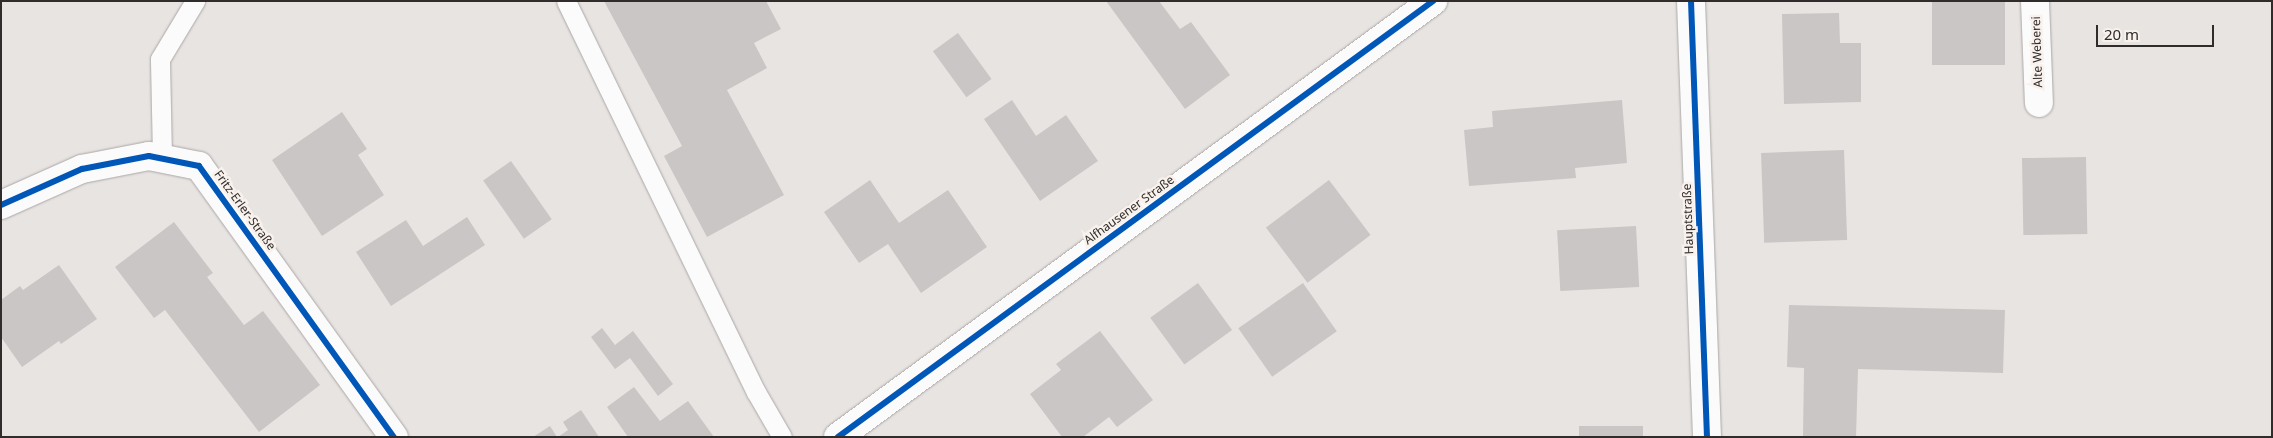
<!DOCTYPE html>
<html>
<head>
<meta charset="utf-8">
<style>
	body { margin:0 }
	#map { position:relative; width:2273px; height:438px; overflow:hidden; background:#e8e4e2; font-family:"Noto Sans",sans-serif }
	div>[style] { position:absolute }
	.building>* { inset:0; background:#c9c6c5; transform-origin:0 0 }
	.roads { filter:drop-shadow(0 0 1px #aaa7a6) drop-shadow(0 0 1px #aaa7a6) }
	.service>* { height:19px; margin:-9.5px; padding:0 9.5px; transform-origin:9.5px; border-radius:9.5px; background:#fcfbfb }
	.minor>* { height:28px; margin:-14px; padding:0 14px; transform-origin:14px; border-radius:14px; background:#fcfbfb }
	.cycleway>* { height:6px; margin:-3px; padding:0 3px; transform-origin:3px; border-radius:3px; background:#0057b8 }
	span { translate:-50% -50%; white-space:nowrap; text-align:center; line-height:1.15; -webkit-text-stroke:5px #f8f1ec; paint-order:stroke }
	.street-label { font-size:12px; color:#2f2c2b }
	.frame { position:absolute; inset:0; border:2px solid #2f2c2b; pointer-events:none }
	.scale { position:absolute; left:2096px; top:25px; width:118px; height:22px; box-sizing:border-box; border:2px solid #2f2c2b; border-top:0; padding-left:6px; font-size:15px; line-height:18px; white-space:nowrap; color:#2f2c2b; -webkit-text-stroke:4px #f8f1ec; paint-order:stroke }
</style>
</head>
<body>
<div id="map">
	<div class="building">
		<i style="clip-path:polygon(604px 1px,766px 1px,781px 29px,754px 43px,767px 68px,727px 90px,784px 195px,707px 237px,664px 156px,682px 146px)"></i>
		<i style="clip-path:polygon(1106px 1px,1159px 1px,1180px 29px,1191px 22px,1230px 75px,1185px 109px)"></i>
		<i style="left:1932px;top:1px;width:73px;height:64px"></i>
		<i style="clip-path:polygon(1839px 13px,1840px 43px,1861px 43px,1861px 102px,1784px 104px,1782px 14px)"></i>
		<i style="left:958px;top:33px;width:57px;height:31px;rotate:54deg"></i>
		<i style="clip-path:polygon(1012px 100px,1036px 136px,1066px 115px,1098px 161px,1040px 201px,984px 119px)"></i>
		<i style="clip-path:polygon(1622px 100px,1627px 163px,1575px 168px,1576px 178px,1469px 186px,1464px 130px,1493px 127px,1492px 111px)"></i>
		<i style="clip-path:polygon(342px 112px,367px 149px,358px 155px,384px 195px,322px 236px,272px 160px)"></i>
		<i style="left:1844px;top:150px;width:90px;height:83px;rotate:88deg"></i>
		<i style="left:2086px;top:157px;width:77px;height:64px;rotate:89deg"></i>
		<i style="left:511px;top:161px;width:71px;height:34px;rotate:55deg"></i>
		<i style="clip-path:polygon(870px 180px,899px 223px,948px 190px,987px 247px,921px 293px,888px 244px,859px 263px,824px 212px)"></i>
		<i style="left:1329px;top:180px;width:69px;height:79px;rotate:53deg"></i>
		<i style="clip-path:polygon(467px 217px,485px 245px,391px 306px,356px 252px,406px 220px,423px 246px)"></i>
		<i style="clip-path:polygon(174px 222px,213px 273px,207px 277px,244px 325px,263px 311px,320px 385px,259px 432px,165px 310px,154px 318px,115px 267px)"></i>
		<i style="left:1636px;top:226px;width:61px;height:79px;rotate:87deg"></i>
		<i style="clip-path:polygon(59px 265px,97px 319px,61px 344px,59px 341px,22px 367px,1px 337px,1px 300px,20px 286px,23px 290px)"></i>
		<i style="left:1198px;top:283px;width:58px;height:59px;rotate:54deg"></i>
		<i style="left:1303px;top:283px;width:59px;height:79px;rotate:55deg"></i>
		<i style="clip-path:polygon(1789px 305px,2005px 310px,2003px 373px,1858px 369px,1856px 437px,1803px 437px,1804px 368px,1787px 367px)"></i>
		<i style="clip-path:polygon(602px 328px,615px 345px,633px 331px,673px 384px,658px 396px,630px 358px,615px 369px,591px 337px)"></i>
		<i style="clip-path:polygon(1100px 331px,1153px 400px,1117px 427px,1109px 417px,1083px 437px,1062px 437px,1030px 394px,1061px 370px,1056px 364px)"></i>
		<i style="clip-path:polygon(634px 387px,660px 421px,688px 401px,714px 437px,628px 437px,607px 407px)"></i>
		<i style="clip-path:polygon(581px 410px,599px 437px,558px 437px,568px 430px,563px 422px)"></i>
		<i style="clip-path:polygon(550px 426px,557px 437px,533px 437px)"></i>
		<i style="left:1643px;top:426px;width:11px;height:64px;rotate:90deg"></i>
	</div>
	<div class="roads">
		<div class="service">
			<i style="left:566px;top:1px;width:435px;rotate:64.1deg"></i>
			<i style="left:756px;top:392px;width:52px;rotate:60deg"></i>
			<i style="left:162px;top:157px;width:98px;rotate:-91.2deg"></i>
			<i style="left:160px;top:59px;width:68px;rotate:-58.9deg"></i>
		</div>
		<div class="minor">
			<i style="left:1691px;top:1px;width:436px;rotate:87.9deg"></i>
			<i style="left:2035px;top:1px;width:102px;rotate:87.8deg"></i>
			<i style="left:1px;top:205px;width:89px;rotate:-24deg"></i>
			<i style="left:82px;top:169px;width:68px;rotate:-11deg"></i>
			<i style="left:149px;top:156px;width:51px;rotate:11.3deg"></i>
			<i style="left:199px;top:166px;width:334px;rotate:54.3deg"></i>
			<i style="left:838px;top:437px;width:738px;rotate:-36.23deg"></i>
		</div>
	</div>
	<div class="cycleway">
		<i style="left:1691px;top:1px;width:436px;rotate:87.9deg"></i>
		<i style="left:1px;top:205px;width:89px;rotate:-24deg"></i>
		<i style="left:82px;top:169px;width:68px;rotate:-11deg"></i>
		<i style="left:149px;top:156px;width:51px;rotate:11.3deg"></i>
		<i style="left:199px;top:166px;width:334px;rotate:54.3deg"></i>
		<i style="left:838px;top:437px;width:738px;rotate:-36.23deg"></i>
	</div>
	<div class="street-label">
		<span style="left:2037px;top:52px;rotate:-92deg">Alte Weberei</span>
		<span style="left:245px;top:210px;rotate:54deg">Fritz-Erler-Straße</span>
		<span style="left:1129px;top:210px;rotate:-36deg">Alfhausener Straße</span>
		<span style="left:1688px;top:219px;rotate:-92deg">Hauptstraße</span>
	</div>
	<div class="frame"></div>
	<div class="scale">20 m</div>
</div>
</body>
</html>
